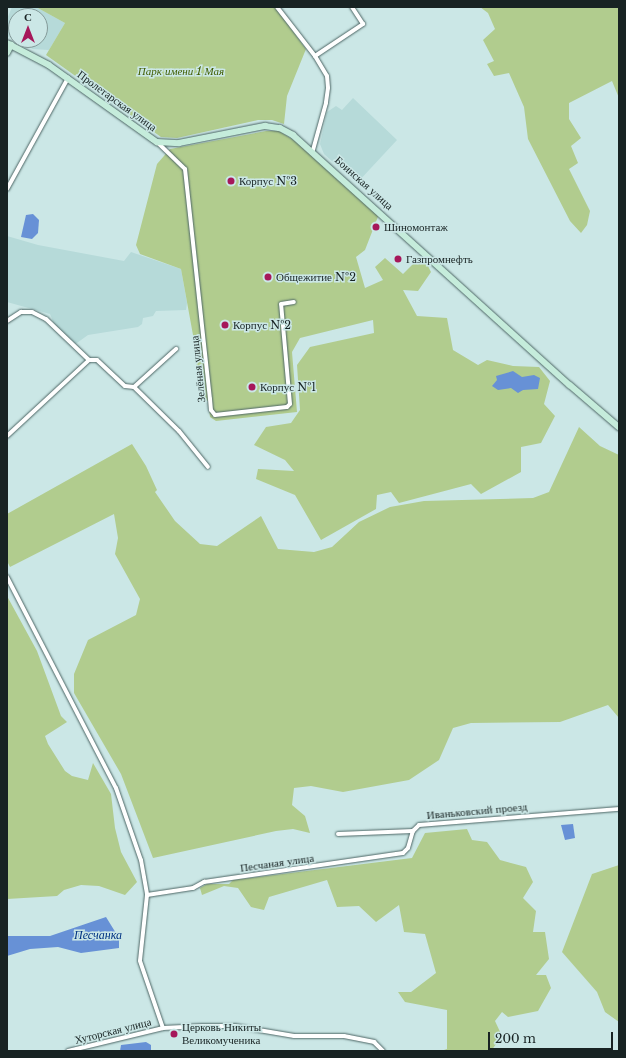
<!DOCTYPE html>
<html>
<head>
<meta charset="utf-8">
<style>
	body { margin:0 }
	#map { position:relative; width:626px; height:1058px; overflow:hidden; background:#cbe7e6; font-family:"Libre Baskerville",serif }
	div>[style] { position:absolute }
	.built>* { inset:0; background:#b6dad9 }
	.green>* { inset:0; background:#b1cc8e }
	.water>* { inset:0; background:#6791d6 }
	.roads { filter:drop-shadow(0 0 1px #4d6665) drop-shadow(0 0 1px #4d6665) }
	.street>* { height:4px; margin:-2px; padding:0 2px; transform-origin:2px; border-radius:2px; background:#fff }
	.secondary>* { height:5.5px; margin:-2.75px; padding:0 2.75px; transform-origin:2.75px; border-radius:2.75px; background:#c5ecdb }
	.dots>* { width:11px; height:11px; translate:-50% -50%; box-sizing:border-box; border:2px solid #cbe7e6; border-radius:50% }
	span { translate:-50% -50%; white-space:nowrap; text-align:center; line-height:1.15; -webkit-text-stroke:3px #cbe7e6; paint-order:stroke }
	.park-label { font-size:11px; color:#405d00; font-style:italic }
	.street-label { font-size:11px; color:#182323 }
	.poi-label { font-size:11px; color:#182323 }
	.left { translate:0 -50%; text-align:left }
	.water-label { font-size:12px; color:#003383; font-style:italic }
	.frame { position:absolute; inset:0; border:8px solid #182323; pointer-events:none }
	.north { position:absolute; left:8px; top:8px; width:40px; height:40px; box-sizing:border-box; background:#cbe7e6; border:1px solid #839998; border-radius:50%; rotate:0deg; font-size:11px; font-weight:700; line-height:16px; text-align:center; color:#182323 }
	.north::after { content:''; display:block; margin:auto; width:14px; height:18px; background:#a6175a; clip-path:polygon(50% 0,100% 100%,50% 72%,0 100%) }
	.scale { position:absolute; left:488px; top:1032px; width:125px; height:18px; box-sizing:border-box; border:2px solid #182323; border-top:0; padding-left:5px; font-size:12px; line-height:14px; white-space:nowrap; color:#182323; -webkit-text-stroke:3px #cbe7e6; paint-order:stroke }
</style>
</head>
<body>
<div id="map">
	<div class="built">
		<i style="clip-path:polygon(evenodd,12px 7px,36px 7px,65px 23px,49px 50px,33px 49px,7px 36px,7px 19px,12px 7px,16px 16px,40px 16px,40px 40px,16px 40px,16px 16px)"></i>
		<i style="clip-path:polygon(353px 98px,397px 140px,357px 183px,324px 154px,320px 144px,327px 112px,336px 106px,342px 110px)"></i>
		<i style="clip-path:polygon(7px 236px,38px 245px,124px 261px,131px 252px,181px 269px,187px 303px,186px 310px,156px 311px,153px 316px,143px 318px,142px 324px,138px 327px,88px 335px,74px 345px,55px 326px,50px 314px,7px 302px)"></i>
	</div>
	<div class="green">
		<i style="clip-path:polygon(36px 7px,275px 7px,306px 49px,287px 96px,284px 124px,272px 120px,258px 120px,177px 138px,161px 137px,46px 55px,65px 23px)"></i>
		<i style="clip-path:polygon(480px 7px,619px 7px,619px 98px,612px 81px,569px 103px,569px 119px,581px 138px,571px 146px,578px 163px,569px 169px,590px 211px,587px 225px,581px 233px,570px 221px,528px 139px,524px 107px,509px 73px,494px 76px,487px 64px,494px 61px,483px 40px,495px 29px,488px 13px)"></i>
		<i style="clip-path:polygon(266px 131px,279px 131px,295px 141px,379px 214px,365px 250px,356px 257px,365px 288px,383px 280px,375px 267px,385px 258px,403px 274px,420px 257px,425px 260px,431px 272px,418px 291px,403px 290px,417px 316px,447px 318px,453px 350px,478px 365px,487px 360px,513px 366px,539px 367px,550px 381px,544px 404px,555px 416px,541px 443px,521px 447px,521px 472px,481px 494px,471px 484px,399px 503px,391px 492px,377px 495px,376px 509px,321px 540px,295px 495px,256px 479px,258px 469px,294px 471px,285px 460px,254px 445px,266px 427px,291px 423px,300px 410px,297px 365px,310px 347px,374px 333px,373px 320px,300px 338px,292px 352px,297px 412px,216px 421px,210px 417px,208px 401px,204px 399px,201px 369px,195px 363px,195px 346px,181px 269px,140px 254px,136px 245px,157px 164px,170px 149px)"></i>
		<i style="clip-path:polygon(579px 427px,600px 446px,619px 455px,619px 718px,608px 705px,560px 722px,471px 723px,453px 728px,439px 760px,409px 780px,343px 792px,311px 786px,294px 788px,292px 805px,305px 816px,310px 833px,293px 829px,276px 831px,153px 858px,121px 774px,74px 693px,74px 674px,88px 640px,136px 615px,140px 599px,115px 554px,118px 538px,114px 514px,10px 567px,7px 561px,7px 514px,132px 444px,146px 466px,157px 490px,155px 492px,175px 521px,200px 544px,217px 546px,261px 516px,278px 549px,314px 552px,332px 547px,359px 522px,390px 507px,424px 501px,533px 498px,549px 492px)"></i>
		<i style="clip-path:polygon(7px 596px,37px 651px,61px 716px,67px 722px,45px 736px,48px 744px,65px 771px,72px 776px,88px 780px,93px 763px,111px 794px,115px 828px,121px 852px,137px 882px,125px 895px,99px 886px,81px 885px,64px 890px,57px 896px,7px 899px)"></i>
		<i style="clip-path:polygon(467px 829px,472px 840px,487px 842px,500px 860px,526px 867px,533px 882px,523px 898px,536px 911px,533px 932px,545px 932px,549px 959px,536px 975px,546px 975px,551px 988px,538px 1011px,508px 1017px,502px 1012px,495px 1021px,502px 1036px,491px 1051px,441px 1051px,447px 1049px,447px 1010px,405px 1002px,398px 992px,411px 992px,436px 973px,425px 934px,404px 932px,399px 905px,376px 922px,359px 906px,337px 907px,327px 880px,269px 897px,264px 910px,251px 907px,238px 888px,224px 886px,202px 895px,200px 888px,207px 884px,229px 884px,233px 880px,412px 858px,425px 833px)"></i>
		<i style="clip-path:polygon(619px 865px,619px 1022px,605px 1012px,597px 992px,562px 952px,592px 874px)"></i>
	</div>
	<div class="water">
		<i style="clip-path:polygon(33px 214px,39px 220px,38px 233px,32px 239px,21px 237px,26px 215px)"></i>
		<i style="clip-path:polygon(513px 371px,522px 377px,534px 375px,540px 378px,538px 389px,523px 390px,518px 393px,511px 388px,498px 390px,492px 386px,497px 380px,496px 376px)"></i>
		<i style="clip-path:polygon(573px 824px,575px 838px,565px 840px,561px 825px)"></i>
		<i style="clip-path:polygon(106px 917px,119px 938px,119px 948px,81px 953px,58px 947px,30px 949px,7px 956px,7px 936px,50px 936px)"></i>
		<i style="clip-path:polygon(146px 1042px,151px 1045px,151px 1051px,120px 1051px,121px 1045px)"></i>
	</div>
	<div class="roads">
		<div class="street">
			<i style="left:277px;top:7px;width:62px;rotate:52.2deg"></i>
			<i style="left:315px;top:56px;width:23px;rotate:59deg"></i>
			<i style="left:327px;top:76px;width:12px;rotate:85deg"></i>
			<i style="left:328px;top:88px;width:15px;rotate:98deg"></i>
			<i style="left:326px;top:103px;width:49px;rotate:105.5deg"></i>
			<i style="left:315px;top:56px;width:58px;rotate:-33.7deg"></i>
			<i style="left:363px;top:24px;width:20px;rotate:-123deg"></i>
			<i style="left:157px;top:142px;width:39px;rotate:44deg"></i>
			<i style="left:185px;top:169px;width:231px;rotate:83.8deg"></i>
			<i style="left:210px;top:399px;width:11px;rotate:85deg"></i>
			<i style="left:211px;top:410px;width:6px;rotate:51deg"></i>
			<i style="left:215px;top:415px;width:72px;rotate:-6.3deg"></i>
			<i style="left:287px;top:407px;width:4px;rotate:-45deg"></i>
			<i style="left:290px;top:404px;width:100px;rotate:-95.1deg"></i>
			<i style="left:281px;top:304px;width:13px;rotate:-9deg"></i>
			<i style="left:7px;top:189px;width:127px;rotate:-61.2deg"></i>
			<i style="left:7px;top:321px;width:17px;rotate:-33deg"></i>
			<i style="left:21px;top:312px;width:11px"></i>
			<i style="left:32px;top:312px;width:16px;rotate:27deg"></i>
			<i style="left:46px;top:319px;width:59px;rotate:43.6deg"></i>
			<i style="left:89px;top:360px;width:8px"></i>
			<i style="left:97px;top:360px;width:38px;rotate:43deg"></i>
			<i style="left:125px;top:386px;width:9px;rotate:6deg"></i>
			<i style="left:134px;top:387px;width:63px;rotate:44.4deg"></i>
			<i style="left:179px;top:431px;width:46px;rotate:51.1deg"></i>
			<i style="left:134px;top:387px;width:57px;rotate:-42.1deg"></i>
			<i style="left:7px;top:436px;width:112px;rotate:-42.8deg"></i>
			<i style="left:7px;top:577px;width:237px;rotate:62.7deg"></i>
			<i style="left:116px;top:788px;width:76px;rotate:70.9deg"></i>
			<i style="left:141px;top:860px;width:36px;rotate:80deg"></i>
			<i style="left:147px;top:895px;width:66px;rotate:96.1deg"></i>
			<i style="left:140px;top:961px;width:71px;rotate:71.1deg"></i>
			<i style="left:338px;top:834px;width:75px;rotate:-2.3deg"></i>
			<i style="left:413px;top:831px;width:8px;rotate:-45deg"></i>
			<i style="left:419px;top:825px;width:201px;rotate:-4.6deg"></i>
			<i style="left:147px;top:895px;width:47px;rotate:-8.7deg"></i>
			<i style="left:193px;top:888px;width:13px;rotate:-29deg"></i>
			<i style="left:204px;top:882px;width:201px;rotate:-8.3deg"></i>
			<i style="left:403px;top:853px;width:7px;rotate:-45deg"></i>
			<i style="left:408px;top:848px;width:18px;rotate:-74deg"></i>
			<i style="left:68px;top:1051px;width:98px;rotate:-13.6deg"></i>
			<i style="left:163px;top:1028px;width:40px;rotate:-2.9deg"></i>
			<i style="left:203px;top:1026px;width:32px"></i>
			<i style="left:235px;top:1026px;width:60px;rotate:9.6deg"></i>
			<i style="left:294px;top:1036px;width:50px"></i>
			<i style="left:344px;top:1036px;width:31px;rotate:11deg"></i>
			<i style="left:374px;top:1042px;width:13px;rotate:45deg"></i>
		</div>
		<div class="secondary">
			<i style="left:7px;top:43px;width:47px;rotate:27.6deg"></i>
			<i style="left:49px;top:65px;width:133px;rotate:35.5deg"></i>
			<i style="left:157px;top:142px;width:22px;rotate:3deg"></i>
			<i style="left:179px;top:143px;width:88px;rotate:-11.2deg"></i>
			<i style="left:265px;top:126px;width:15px;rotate:8deg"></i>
			<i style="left:280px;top:128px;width:15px;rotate:28deg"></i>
			<i style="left:293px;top:135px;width:373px;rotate:42.1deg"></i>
			<i style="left:570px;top:385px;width:65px;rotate:40.6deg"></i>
			<i style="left:7px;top:53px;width:9px;rotate:-63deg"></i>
		</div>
	</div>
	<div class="dots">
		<i style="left:231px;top:181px;background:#a6175a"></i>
		<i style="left:376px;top:227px;background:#a6175a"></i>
		<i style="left:398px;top:259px;background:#a6175a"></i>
		<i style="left:268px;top:277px;background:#a6175a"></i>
		<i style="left:225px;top:325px;background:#a6175a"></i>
		<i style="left:252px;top:387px;background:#a6175a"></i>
		<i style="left:174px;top:1034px;background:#a6175a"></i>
	</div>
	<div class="park-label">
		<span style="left:181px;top:71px">Парк имени 1 Мая</span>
	</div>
	<div class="street-label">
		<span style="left:117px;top:101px;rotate:36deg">Пролетарская улица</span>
		<span style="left:364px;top:183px;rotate:42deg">Боинская улица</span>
		<span style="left:198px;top:369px;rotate:-96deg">Зелёная улица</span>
		<span style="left:477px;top:811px;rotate:-5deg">Иваньковский проезд</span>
		<span style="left:277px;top:863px;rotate:-8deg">Песчаная улица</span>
		<span style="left:113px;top:1031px;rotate:-14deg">Хуторская улица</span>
	</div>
	<div class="poi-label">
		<span class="left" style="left:239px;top:181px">Корпус №3</span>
		<span class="left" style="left:384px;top:227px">Шиномонтаж</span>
		<span class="left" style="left:406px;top:259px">Газпромнефть</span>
		<span class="left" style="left:276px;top:277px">Общежитие №2</span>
		<span class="left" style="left:233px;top:325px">Корпус №2</span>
		<span class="left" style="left:260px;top:387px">Корпус №1</span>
		<span class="left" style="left:182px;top:1034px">Церковь Никиты<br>Великомученика</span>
	</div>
	<div class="water-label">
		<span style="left:98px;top:935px">Песчанка</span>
	</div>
	<div class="frame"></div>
	<div class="north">С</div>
	<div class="scale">200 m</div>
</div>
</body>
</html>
